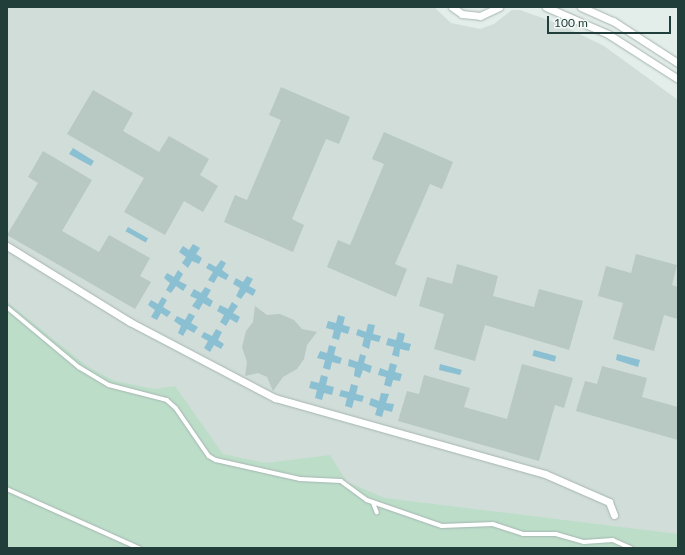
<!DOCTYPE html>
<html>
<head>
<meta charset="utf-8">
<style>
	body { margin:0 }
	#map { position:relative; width:685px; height:555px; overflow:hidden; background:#e3ede9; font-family:Lato,sans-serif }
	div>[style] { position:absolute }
	.built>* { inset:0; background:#d1ddd9 }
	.green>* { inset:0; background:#bcdec9 }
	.water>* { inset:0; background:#8bbfd2; transform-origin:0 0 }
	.building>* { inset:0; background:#b8c8c3 }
	.roads { filter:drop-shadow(0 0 1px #a5b5b1) drop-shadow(0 0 1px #a5b5b1) }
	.lane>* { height:3.5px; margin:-1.75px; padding:0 1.75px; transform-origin:1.75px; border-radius:1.75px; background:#fff }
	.street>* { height:7px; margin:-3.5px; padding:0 3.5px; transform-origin:3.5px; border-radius:3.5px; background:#fff }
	span { translate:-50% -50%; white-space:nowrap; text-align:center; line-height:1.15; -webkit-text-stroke:3px #f3f9f7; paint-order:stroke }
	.frame { position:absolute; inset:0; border:8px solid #223e3a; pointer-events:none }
	.scale { position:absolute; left:547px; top:16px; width:124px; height:18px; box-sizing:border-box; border:2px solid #223e3a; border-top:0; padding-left:5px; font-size:12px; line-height:14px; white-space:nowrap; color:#223e3a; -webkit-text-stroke:3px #f3f9f7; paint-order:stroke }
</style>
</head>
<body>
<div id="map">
	<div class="built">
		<i style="clip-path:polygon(7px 7px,434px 7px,451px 23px,480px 29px,494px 24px,512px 10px,520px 10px,559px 24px,604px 46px,678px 100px,678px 548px,7px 548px)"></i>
	</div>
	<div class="green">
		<i style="clip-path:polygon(7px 302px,88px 367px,115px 381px,155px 389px,175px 386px,223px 454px,266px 463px,330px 455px,347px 482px,385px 498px,678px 534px,678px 548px,7px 548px)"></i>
	</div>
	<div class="water">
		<i style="clip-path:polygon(73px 148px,94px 161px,91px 166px,69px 154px)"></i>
		<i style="left:128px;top:227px;width:23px;height:5px;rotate:29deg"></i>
		<i style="clip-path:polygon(193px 244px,200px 248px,196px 254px,202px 258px,199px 264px,192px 261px,188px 268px,182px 263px,186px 257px,179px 252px,183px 246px,189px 250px)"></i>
		<i style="clip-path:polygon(221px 260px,226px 263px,222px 270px,229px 275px,226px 280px,218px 276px,214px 283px,208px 280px,213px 272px,206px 268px,209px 263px,216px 267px)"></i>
		<i style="clip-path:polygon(178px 270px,183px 274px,179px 281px,187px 285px,183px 291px,176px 286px,171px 293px,166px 290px,170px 283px,164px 278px,167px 273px,174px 277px)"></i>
		<i style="clip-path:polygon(247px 276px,253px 279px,249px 286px,256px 290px,253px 296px,246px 292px,241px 299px,236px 296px,240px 288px,233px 284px,236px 278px,243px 282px)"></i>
		<i style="clip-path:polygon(205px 287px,211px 290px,207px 297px,213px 301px,210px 307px,203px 303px,199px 310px,192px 306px,197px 299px,190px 296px,194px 289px,201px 293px)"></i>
		<i style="clip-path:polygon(162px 297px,167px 300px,163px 307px,171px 312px,167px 317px,161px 313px,157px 320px,151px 317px,155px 310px,148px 305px,151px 300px,158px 304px)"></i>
		<i style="clip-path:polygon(232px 302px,238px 306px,233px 313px,240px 317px,237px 323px,230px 319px,226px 326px,220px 322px,224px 315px,217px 311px,220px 305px,228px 309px)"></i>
		<i style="clip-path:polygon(189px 313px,195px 316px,191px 323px,198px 327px,194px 333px,187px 329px,183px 336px,178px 333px,181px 326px,174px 321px,177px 316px,185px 320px)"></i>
		<i style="clip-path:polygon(338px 315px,345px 317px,343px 325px,350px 327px,348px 334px,341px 332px,339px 340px,332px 338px,334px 330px,326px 328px,328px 321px,336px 323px)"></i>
		<i style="clip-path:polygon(368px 324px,375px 325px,373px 334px,381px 336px,379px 342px,371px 340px,369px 349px,362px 346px,364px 338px,356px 335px,358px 329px,366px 332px)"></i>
		<i style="clip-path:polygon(216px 329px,222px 332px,218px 340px,224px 344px,221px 349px,214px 345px,210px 352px,204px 348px,208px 341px,201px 337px,204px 332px,212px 336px)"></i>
		<i style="clip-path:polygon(398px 332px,405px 334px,403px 342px,411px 344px,409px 351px,400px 349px,399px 357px,392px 355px,394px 347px,386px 345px,388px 338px,396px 340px)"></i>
		<i style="clip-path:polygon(329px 345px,336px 347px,334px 355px,342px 358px,340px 364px,332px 362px,330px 370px,323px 368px,325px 360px,317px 358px,320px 351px,327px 353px)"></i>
		<i style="left:534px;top:350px;width:23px;height:6px;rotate:15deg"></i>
		<i style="clip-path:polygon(360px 354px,366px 356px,364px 363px,372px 366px,370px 373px,363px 370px,360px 378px,354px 376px,355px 368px,348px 366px,349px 359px,358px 362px)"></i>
		<i style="clip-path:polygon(617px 354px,640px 360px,638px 367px,616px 360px)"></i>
		<i style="clip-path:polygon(390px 363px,397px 365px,395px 372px,402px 374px,400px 381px,393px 380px,391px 387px,384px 385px,386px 377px,378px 375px,380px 368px,388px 371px)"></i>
		<i style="clip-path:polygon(440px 364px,462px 370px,460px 375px,439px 370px)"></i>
		<i style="clip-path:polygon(321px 375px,328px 377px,326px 385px,334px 387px,332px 395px,324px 393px,322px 400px,315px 398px,317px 390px,309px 388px,311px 381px,319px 383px)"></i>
		<i style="clip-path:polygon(351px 384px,358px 386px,356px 394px,364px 396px,362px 402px,354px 400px,352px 408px,345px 406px,347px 398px,339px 396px,341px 390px,349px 392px)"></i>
		<i style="clip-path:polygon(381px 393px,389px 394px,386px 403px,394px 404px,392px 412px,384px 410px,382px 417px,375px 415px,377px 408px,369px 405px,371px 398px,379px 401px)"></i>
	</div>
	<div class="building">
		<i style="clip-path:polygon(281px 87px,350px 117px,339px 144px,326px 139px,292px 219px,304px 225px,293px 252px,224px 222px,235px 195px,247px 200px,281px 120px,269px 115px)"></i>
		<i style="clip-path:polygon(93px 90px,133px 113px,123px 131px,159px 152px,169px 136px,209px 159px,200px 175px,218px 186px,203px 212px,184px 201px,165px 235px,124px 212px,144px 178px,67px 134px)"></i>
		<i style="clip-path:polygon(384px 132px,453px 162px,442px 189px,430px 184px,395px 264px,407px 269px,396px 297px,327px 267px,338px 240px,350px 245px,384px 164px,372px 159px)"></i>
		<i style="clip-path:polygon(43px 151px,92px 180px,62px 231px,99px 252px,109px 235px,150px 258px,140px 276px,151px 282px,135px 309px,7px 235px,38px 183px,28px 177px)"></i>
		<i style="clip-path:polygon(636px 254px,677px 265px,672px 285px,678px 287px,678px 319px,664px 315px,654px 351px,613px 339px,623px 303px,598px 296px,606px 266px,631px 273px)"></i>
		<i style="clip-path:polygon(457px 264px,498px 276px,493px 296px,534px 307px,539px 289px,583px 301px,569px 350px,485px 325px,475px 361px,434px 349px,444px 314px,419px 306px,427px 277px,452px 284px)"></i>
		<i style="clip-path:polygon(255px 306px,267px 315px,280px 314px,294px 320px,302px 329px,317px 332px,307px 345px,304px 359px,297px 369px,283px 377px,273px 391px,267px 377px,258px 373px,245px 376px,247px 362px,242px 347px,246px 331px,253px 322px)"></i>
		<i style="clip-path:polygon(522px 364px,573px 378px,564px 408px,555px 405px,539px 461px,398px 421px,407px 391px,419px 394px,424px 375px,470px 388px,464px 407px,507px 419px)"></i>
		<i style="clip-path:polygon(602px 366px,647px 378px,642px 397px,678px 407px,678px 440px,576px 411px,585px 381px,597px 384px)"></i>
	</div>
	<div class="roads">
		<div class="lane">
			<i style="left:7px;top:307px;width:94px;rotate:39.8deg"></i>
			<i style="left:79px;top:367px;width:35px;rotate:31deg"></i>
			<i style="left:109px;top:385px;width:60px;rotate:14.5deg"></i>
			<i style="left:167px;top:400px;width:12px;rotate:42deg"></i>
			<i style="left:176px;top:408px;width:58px;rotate:55.5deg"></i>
			<i style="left:209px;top:456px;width:8px;rotate:30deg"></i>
			<i style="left:216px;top:460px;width:86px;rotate:12.7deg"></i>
			<i style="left:300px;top:479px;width:41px;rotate:2.8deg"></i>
			<i style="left:341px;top:481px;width:32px;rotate:36deg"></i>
			<i style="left:367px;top:500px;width:79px;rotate:19.1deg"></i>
			<i style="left:442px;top:526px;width:51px;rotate:-2.2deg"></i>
			<i style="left:493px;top:524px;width:32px;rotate:18deg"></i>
			<i style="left:523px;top:534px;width:33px"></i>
			<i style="left:556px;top:534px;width:29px;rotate:16deg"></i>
			<i style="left:584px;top:542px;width:29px;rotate:-4deg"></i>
			<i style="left:613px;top:540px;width:20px;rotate:24deg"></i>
			<i style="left:7px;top:489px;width:145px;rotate:24.1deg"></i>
			<i style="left:373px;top:502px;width:11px;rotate:68deg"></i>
		</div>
		<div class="street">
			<i style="left:452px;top:7px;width:12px;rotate:35deg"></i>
			<i style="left:462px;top:14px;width:18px;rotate:6deg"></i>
			<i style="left:480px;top:16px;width:21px;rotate:-25deg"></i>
			<i style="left:546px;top:7px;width:68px;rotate:23.5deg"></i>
			<i style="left:608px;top:34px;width:83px;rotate:32.7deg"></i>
			<i style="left:581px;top:7px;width:35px;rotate:24deg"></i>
			<i style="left:613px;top:21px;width:77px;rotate:32.9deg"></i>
			<i style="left:7px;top:246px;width:145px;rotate:31.7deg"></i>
			<i style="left:130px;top:322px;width:164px;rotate:27.7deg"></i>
			<i style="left:275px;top:398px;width:280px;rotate:15.7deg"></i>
			<i style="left:545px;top:474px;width:70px;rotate:23.6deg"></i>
			<i style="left:609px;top:502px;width:14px;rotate:69deg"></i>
		</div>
	</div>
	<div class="frame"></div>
	<div class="scale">100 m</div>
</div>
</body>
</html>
